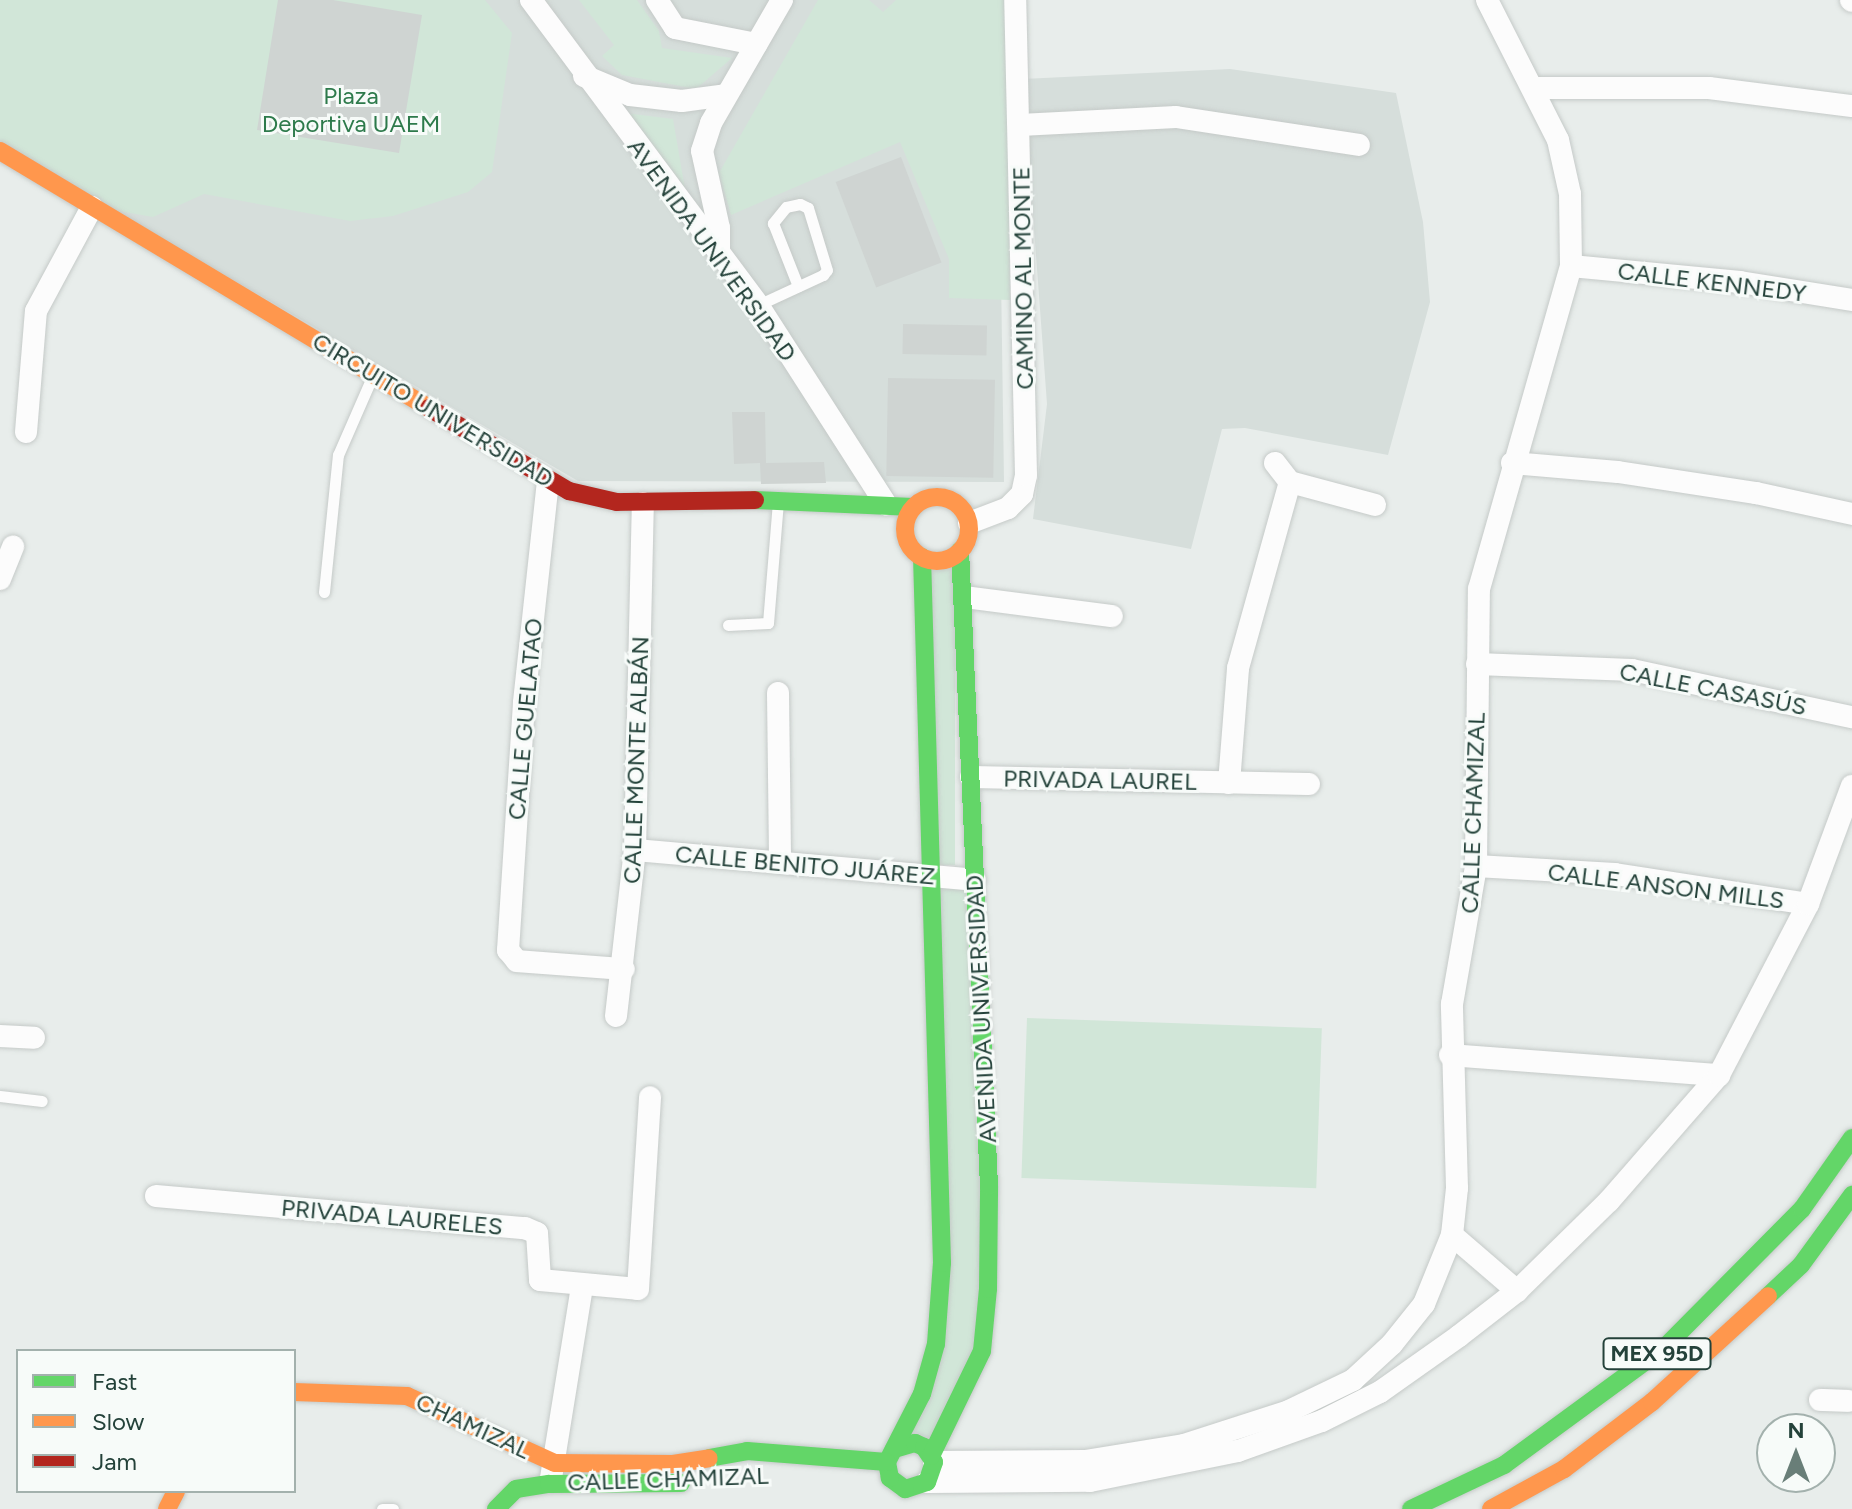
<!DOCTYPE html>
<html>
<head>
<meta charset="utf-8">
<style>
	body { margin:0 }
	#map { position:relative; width:1852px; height:1509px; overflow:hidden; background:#e8edeb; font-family:Figtree,sans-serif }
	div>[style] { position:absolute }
	.built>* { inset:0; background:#d6dedb }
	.green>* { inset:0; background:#d1e6d8; transform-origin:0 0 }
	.building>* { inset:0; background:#cfd4d2; transform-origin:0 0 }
	.roads { filter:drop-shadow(0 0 2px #c5cac8) drop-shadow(0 0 2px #c5cac8) }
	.lane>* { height:11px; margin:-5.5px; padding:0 5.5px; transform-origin:5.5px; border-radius:5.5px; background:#fcfcfc }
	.street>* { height:22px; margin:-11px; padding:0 11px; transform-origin:11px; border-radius:11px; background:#fcfcfc }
	.fast>* { height:18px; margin:-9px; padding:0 9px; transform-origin:9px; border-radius:9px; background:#63d668 }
	.slow>* { height:18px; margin:-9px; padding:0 9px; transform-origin:9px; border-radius:9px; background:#ff974d }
	.slow>.ring { margin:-9px; padding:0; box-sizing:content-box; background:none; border:18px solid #ff974d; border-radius:50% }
	.jam>* { height:18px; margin:-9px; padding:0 9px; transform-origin:9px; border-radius:9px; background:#b3261e }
	span { translate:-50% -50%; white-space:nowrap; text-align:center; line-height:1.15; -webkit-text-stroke:6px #f7fbf9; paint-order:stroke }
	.shield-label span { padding:2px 6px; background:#f7fbf9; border:2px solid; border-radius:6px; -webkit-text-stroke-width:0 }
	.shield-label { font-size:22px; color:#24423a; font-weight:700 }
	.park-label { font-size:24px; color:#2d7a4b }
	.street-label { font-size:24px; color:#24423a }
	.legend { position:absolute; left:16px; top:1349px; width:280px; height:144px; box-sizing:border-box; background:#f7fbf9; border:2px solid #a3b1ad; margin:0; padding:10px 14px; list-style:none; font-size:24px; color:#24423a }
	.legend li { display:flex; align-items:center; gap:16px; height:40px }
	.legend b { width:40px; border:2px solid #a3b1ad }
	.north { position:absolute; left:1756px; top:1413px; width:80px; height:80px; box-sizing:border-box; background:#f7fbf9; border:2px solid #a3b1ad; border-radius:50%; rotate:0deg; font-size:22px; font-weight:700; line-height:32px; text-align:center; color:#24423a }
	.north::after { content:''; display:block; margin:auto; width:28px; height:36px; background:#697e78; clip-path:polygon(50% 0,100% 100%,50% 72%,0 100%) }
</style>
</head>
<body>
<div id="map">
	<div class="built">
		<i style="clip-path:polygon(0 0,997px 0,1004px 482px,578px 481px,0 144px)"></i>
		<i style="clip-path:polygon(1230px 69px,1396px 93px,1423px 222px,1430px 302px,1388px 455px,1245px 428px,1222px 429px,1191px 549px,1033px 519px,1047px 404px,1023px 79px)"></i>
	</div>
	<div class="green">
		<i style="clip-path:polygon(0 0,485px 0,512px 33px,492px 172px,468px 192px,393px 216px,350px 221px,204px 194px,153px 217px,113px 210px,0 140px)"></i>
		<i style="clip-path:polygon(579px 0,637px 0,659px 31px,662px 48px,732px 58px,696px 89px,622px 75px,602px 56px,614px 45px)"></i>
		<i style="clip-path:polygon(818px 0,869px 0,883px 12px,896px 0,1008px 0,1010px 300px,949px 298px,949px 259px,900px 142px,731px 215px,719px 173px)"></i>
		<i style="clip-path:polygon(625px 113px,673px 119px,685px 189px)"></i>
		<i style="left:928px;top:568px;width:27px;height:297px"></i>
		<i style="clip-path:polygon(937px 883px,970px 888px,983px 1264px,974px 1354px,931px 1440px,911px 1430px,943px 1352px)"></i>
		<i style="left:1027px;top:1018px;width:295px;height:160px;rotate:2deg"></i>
	</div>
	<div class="building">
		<i style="clip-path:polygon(278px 0,333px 0,422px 15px,399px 153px,257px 130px)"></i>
		<i style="left:901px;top:157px;width:113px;height:70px;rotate:69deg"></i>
		<i style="left:903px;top:324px;width:84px;height:30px;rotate:1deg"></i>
		<i style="left:888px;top:378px;width:107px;height:98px;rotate:1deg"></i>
		<i style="clip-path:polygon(732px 412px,765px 412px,766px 463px,824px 462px,826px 483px,761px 484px,760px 463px,734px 464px)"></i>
	</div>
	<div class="roads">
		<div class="lane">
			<i style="left:758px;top:305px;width:72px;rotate:-24.8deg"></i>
			<i style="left:823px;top:275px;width:6px;rotate:-51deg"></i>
			<i style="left:827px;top:270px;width:65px;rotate:-107deg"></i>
			<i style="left:808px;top:208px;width:9px;rotate:-153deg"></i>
			<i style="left:800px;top:204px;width:14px;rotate:168deg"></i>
			<i style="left:786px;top:207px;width:21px;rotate:129deg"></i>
			<i style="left:773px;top:223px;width:68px;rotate:68.4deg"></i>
			<i style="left:324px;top:592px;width:138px;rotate:-84.2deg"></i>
			<i style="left:338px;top:455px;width:87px;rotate:-66.4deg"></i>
			<i style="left:728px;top:625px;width:40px;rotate:-2.9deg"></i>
			<i style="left:768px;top:623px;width:122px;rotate:-85.3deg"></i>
			<i style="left:0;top:1096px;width:42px;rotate:6.8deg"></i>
			<i style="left:382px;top:1509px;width:11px"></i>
		</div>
		<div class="street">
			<i style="left:531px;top:0;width:380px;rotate:53.3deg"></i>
			<i style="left:758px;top:305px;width:237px;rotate:57.3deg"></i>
			<i style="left:657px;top:0;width:33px;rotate:57deg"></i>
			<i style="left:675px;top:28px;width:83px;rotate:11.2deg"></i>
			<i style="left:1851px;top:0;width:1px;rotate:45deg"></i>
			<i style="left:584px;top:76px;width:50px;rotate:22.4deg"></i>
			<i style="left:630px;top:95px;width:52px;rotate:6.6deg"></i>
			<i style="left:682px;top:101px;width:44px;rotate:-7.8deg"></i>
			<i style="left:1534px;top:88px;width:175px"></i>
			<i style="left:1709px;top:88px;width:144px;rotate:7.2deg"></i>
			<i style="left:1020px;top:125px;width:156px;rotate:-2.9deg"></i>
			<i style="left:1176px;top:117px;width:185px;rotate:8.7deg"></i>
			<i style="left:719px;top:255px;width:27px;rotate:-90deg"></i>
			<i style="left:719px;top:228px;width:79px;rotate:-102.4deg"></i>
			<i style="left:702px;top:151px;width:29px;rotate:-72deg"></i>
			<i style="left:711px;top:123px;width:142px;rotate:-60deg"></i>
			<i style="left:1571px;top:266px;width:170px;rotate:5.4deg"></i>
			<i style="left:1740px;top:282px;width:113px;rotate:9.1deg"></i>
			<i style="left:26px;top:432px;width:121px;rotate:-85.3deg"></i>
			<i style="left:36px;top:311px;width:118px;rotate:-61.7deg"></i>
			<i style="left:1275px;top:463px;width:24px;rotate:52deg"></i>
			<i style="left:1290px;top:482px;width:88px;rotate:15.1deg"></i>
			<i style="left:1512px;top:463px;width:106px;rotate:4.9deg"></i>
			<i style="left:1618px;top:472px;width:140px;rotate:8.7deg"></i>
			<i style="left:1756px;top:493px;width:98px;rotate:12.3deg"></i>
			<i style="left:548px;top:481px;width:223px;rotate:96.2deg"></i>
			<i style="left:524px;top:703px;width:248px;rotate:93.7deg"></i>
			<i style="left:508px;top:950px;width:14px;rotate:51deg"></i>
			<i style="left:517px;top:961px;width:107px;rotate:4.3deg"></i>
			<i style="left:969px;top:523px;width:42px;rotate:-21deg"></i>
			<i style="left:1008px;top:508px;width:20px;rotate:-45deg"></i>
			<i style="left:1022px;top:494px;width:19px;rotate:-78deg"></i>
			<i style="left:1026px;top:475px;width:475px;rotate:-91.3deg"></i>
			<i style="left:0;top:579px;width:35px;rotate:-68deg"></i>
			<i style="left:965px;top:597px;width:148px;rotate:7.4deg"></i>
			<i style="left:1477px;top:664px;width:155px;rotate:2.2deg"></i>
			<i style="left:1632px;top:670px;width:225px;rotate:12.1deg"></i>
			<i style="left:778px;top:693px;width:168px;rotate:89.3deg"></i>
			<i style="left:971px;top:777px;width:338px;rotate:1.2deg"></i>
			<i style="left:1229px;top:783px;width:115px;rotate:-85.5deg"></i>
			<i style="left:1238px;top:668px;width:193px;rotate:-74.4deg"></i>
			<i style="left:635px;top:850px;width:341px;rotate:5deg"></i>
			<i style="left:1476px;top:866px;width:139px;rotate:3.3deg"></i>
			<i style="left:1615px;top:874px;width:195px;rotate:8.8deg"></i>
			<i style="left:616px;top:1016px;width:167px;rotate:-83.5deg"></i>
			<i style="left:635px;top:850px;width:347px;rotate:-88.7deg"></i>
			<i style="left:0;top:1036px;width:34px;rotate:3deg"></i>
			<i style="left:1450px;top:1055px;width:270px;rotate:4.3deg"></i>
			<i style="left:156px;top:1196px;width:370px;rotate:5deg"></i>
			<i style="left:525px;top:1228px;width:13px;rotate:23deg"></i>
			<i style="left:537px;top:1233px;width:47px;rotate:86.3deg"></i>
			<i style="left:540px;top:1280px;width:98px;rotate:5.2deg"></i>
			<i style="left:638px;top:1289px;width:192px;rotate:-86.4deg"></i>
			<i style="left:1452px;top:1235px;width:86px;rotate:40.7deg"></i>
			<i style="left:1820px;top:1400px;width:28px;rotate:2deg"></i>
			<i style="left:934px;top:1462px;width:151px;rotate:-0.4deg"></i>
			<i style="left:1085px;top:1461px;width:100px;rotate:-9.2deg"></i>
			<i style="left:1184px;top:1445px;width:110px;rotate:-17.9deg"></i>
			<i style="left:1289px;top:1411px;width:71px;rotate:-25.8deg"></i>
			<i style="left:1353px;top:1380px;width:53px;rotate:-42.7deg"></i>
			<i style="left:1392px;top:1344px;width:51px;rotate:-51.3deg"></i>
			<i style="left:1424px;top:1304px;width:74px;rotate:-67.9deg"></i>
			<i style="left:1452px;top:1235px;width:47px;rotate:-83.9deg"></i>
			<i style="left:1457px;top:1188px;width:184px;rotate:-91.6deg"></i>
			<i style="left:1452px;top:1004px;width:140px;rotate:-80.1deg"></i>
			<i style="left:1476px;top:866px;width:277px;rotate:-89.4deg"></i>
			<i style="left:1479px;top:589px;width:336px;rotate:-74.1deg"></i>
			<i style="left:1571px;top:266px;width:72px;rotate:-90.8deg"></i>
			<i style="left:1570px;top:194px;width:55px;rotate:-102.5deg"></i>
			<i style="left:1558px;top:140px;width:157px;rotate:-116.9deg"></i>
			<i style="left:551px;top:1478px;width:194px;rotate:-80.8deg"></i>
			<i style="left:927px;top:1482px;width:163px;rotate:-0.4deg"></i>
			<i style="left:1090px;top:1481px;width:151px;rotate:-11.5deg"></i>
			<i style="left:1238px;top:1451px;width:89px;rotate:-19.7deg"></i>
			<i style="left:1322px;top:1421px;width:65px;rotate:-26.6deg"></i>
			<i style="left:1380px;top:1392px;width:97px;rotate:-35.3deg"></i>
			<i style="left:1459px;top:1336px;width:73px;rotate:-37.8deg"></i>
			<i style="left:1517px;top:1291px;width:129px;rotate:-44.4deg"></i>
			<i style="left:1609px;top:1201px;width:167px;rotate:-48.9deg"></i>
			<i style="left:1719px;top:1075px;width:193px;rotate:-62.5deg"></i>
			<i style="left:1808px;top:904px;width:126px;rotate:-69.6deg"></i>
		</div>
		<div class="fast">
			<i style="left:755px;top:500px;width:158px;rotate:2.5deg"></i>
			<i style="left:1768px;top:1296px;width:45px;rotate:-43.2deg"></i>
			<i style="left:1801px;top:1265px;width:87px;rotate:-53.9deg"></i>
			<i style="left:894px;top:1449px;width:22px;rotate:-16deg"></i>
			<i style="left:915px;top:1443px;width:10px;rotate:24deg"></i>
			<i style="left:924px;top:1447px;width:18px;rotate:56deg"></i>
			<i style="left:934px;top:1462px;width:21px;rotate:109deg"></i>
			<i style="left:927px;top:1482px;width:23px;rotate:162deg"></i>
			<i style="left:905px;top:1489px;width:19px;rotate:-144deg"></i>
			<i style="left:890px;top:1478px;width:16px;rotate:-101deg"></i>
			<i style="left:887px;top:1462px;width:76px;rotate:-62.8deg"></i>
			<i style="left:922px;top:1394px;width:52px;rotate:-74.4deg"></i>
			<i style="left:936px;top:1344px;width:81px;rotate:-85.8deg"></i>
			<i style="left:942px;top:1263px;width:706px;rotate:-91.62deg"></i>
			<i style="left:931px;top:1456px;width:117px;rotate:-64.1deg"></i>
			<i style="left:982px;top:1351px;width:62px;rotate:-84.5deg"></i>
			<i style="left:988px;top:1289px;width:103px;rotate:-89.4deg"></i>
			<i style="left:989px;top:1186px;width:636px;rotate:-92.61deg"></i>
			<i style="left:709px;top:1458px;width:39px;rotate:-10deg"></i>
			<i style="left:747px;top:1451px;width:140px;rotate:4.5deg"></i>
			<i style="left:496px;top:1509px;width:28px;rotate:-45deg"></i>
			<i style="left:516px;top:1489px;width:33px;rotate:-9deg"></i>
			<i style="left:549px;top:1484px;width:132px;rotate:-0.4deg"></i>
			<i style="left:1411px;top:1509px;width:103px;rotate:-25.3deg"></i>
			<i style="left:1504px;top:1465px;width:198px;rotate:-36.2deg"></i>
			<i style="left:1664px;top:1348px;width:196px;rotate:-45.2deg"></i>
			<i style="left:1802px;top:1209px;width:87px;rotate:-54.8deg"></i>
		</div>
		<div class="slow">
			<i style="left:0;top:151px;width:500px;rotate:30.92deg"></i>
			<i class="ring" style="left:905px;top:497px;width:46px;height:46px"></i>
			<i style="left:294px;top:1392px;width:113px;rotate:2deg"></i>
			<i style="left:407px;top:1396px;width:162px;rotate:24.4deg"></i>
			<i style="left:555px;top:1463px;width:118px;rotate:0.5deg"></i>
			<i style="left:673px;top:1464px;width:36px;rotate:-9deg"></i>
			<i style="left:167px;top:1509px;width:20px;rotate:-63deg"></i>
			<i style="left:1491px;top:1509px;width:83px;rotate:-28.7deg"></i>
			<i style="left:1564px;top:1469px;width:111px;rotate:-37.3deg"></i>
			<i style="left:1652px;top:1402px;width:157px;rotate:-42.4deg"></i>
		</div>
		<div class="jam">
			<i style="left:429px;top:408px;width:163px;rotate:30.7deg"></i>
			<i style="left:569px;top:491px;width:49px;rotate:12.9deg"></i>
			<i style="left:617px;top:502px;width:138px;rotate:-0.8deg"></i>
		</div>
	</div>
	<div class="shield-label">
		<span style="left:1657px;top:1354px">MEX 95D</span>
	</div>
	<div class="park-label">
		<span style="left:351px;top:110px">Plaza<br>Deportiva UAEM</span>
	</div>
	<div class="street-label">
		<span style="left:712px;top:250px;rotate:54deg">AVENIDA UNIVERSIDAD</span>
		<span style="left:1023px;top:278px;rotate:-91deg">CAMINO AL MONTE</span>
		<span style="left:1712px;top:282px;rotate:7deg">CALLE KENNEDY</span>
		<span style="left:433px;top:410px;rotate:31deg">CIRCUITO UNIVERSIDAD</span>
		<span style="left:1713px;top:689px;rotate:11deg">CALLE CASASÚS</span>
		<span style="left:525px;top:719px;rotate:-85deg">CALLE GUELATAO</span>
		<span style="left:636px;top:760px;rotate:-88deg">CALLE MONTE ALBÁN</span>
		<span style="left:1100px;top:780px;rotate:1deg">PRIVADA LAUREL</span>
		<span style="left:1473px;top:813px;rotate:-88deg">CALLE CHAMIZAL</span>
		<span style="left:805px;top:865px;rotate:5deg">CALLE BENITO JUÁREZ</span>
		<span style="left:1666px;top:886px;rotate:7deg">CALLE ANSON MILLS</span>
		<span style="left:981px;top:1009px;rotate:-93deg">AVENIDA UNIVERSIDAD</span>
		<span style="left:392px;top:1217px;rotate:5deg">PRIVADA LAURELES</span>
		<span style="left:473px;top:1426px;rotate:25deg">CHAMIZAL</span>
		<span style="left:668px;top:1479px;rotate:-2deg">CALLE CHAMIZAL</span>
	</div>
	<ul class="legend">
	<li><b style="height:10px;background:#63d668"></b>Fast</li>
	<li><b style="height:10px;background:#ff974d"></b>Slow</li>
	<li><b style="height:10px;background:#b3261e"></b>Jam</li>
	</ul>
	<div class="north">N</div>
</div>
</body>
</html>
